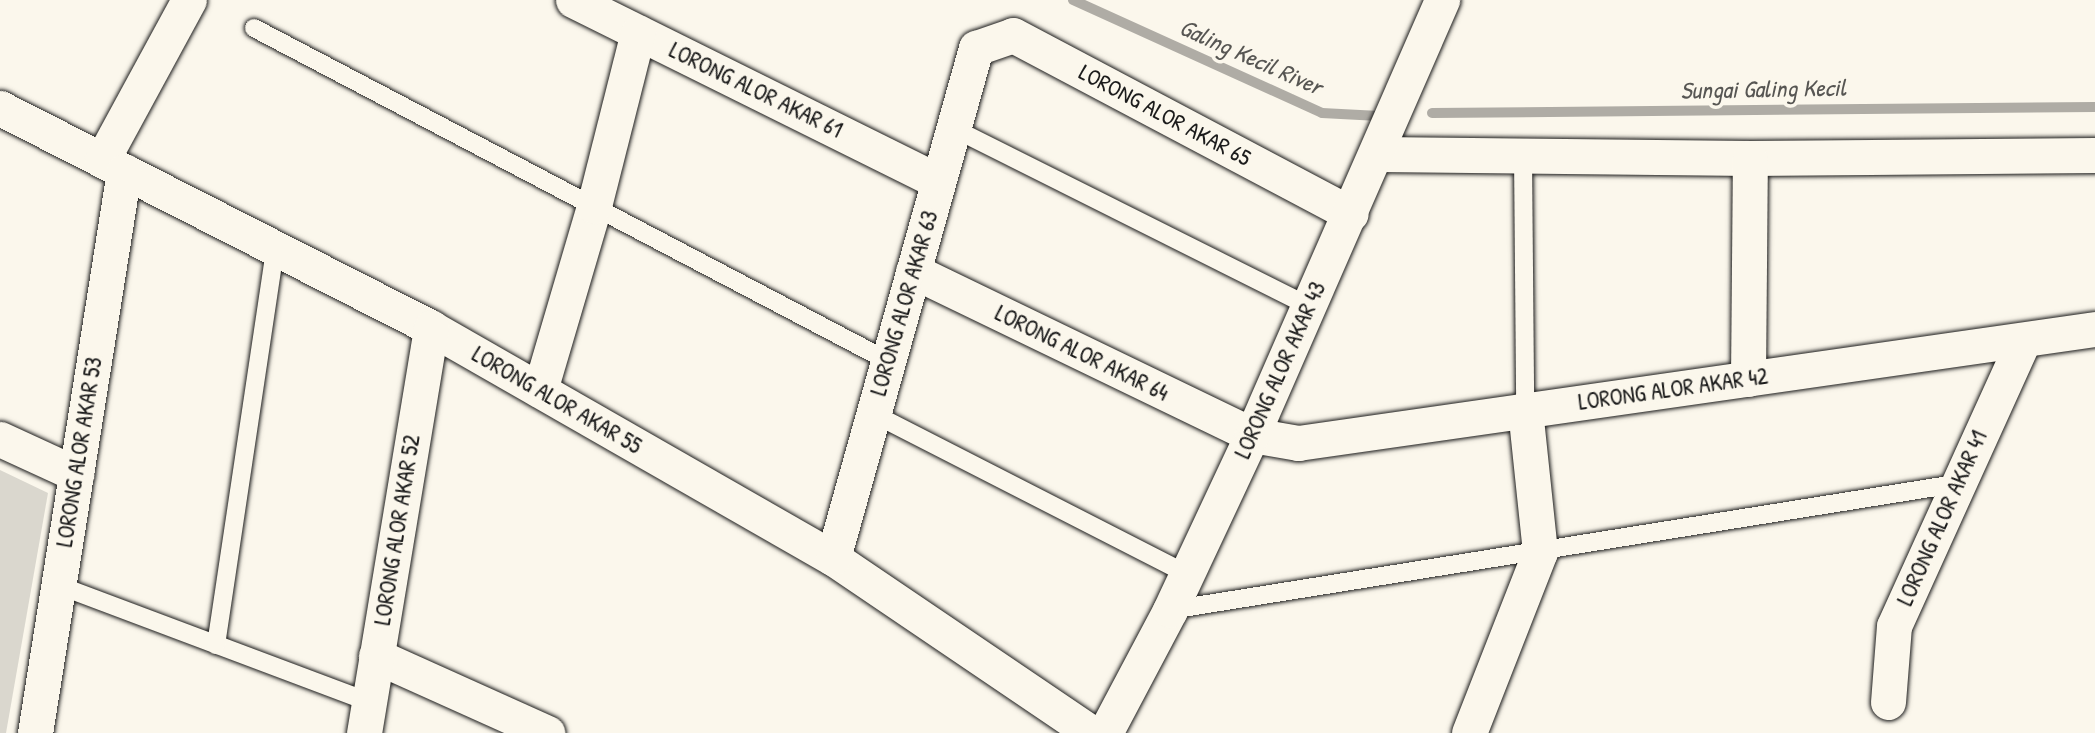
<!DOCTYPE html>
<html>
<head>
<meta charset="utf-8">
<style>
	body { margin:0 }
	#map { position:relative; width:2095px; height:733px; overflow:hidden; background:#fbf7ec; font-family:"Patrick Hand",sans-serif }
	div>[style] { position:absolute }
	.green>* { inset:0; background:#dad7ce }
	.stream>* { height:10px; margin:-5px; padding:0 5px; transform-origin:5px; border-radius:5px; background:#afaca5 }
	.roads { filter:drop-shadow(0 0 2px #1c1c1c) drop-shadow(0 0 2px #1c1c1c) }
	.lane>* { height:18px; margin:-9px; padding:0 9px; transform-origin:9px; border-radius:9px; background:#fbf7ec }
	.street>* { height:35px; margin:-17.5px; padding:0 17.5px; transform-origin:17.5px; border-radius:17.5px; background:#fbf7ec }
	span { translate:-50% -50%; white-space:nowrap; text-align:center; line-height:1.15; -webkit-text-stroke:7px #fbf7ec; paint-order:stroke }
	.street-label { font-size:23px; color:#1c1c1c }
	.water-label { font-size:24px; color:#575653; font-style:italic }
</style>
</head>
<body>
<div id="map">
	<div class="green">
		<i style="clip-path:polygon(0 470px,48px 493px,6px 733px,0 733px)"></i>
	</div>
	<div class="stream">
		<i style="left:1073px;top:0;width:273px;rotate:24.4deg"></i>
		<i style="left:1322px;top:113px;width:57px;rotate:3deg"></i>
		<i style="left:1432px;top:113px;width:663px;rotate:-0.52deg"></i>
	</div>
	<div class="roads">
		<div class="lane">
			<i style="left:254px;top:28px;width:716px;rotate:27.71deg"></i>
			<i style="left:953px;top:128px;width:397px;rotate:26.6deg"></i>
			<i style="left:1523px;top:155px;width:254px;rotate:89.5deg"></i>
			<i style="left:874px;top:414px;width:352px;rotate:27.1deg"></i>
			<i style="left:58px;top:585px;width:332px;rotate:20.6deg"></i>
			<i style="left:1170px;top:610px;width:795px;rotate:-9.12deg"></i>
			<i style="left:216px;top:645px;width:401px;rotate:-81.5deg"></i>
		</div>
		<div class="street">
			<i style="left:573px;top:0;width:407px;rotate:26.4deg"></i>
			<i style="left:0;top:108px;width:484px;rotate:27deg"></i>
			<i style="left:431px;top:328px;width:463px;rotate:29.8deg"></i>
			<i style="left:833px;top:558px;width:312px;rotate:34.1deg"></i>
			<i style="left:1378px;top:154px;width:372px;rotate:0.6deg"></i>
			<i style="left:1750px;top:158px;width:345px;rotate:-0.5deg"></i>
			<i style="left:102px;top:160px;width:182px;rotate:-61.5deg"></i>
			<i style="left:913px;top:271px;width:377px;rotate:25.8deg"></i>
			<i style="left:1252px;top:435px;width:47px;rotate:9.9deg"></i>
			<i style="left:1298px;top:443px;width:805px;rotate:-8.14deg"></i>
			<i style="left:1748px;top:379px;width:221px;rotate:-89.5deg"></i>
			<i style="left:540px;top:390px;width:192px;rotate:-73.6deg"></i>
			<i style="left:594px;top:206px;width:179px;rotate:-75.8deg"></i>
			<i style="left:0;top:439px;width:84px;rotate:24.7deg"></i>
			<i style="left:833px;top:558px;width:530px;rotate:-74.34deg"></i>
			<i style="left:976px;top:48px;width:39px;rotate:-19deg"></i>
			<i style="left:1013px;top:35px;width:382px;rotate:27.9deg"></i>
			<i style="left:376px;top:656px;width:188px;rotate:24.2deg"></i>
			<i style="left:1888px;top:702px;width:76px;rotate:-85.5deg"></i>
			<i style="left:1894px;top:626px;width:312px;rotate:-65.6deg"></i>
			<i style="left:35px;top:733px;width:569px;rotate:-81deg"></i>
			<i style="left:364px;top:733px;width:411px;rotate:-80.6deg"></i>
			<i style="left:1105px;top:733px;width:139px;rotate:-62.1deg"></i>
			<i style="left:1170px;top:610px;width:193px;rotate:-64.9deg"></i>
			<i style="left:1252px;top:435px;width:475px;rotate:-66.4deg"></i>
			<i style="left:1469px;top:733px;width:194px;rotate:-68.6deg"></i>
			<i style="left:1540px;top:552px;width:144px;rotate:-96deg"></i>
		</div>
	</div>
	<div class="street-label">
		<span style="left:756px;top:90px;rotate:26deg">LORONG ALOR AKAR 61</span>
		<span style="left:1165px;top:115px;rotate:28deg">LORONG ALOR AKAR 65</span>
		<span style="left:904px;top:303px;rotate:-74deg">LORONG ALOR AKAR 63</span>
		<span style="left:1082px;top:353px;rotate:26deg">LORONG ALOR AKAR 64</span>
		<span style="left:1280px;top:370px;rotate:-66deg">LORONG ALOR AKAR 43</span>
		<span style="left:1673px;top:389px;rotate:-8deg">LORONG ALOR AKAR 42</span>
		<span style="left:557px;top:400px;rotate:30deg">LORONG ALOR AKAR 55</span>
		<span style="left:79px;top:452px;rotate:-81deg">LORONG ALOR AKAR 53</span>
		<span style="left:1942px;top:518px;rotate:-66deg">LORONG ALOR AKAR 41</span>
		<span style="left:397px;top:530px;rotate:-81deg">LORONG ALOR AKAR 52</span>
	</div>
	<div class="water-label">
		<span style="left:1251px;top:57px;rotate:24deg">Galing Kecil River</span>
		<span style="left:1763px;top:89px;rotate:-1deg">Sungai Galing Kecil</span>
	</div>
</div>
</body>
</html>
